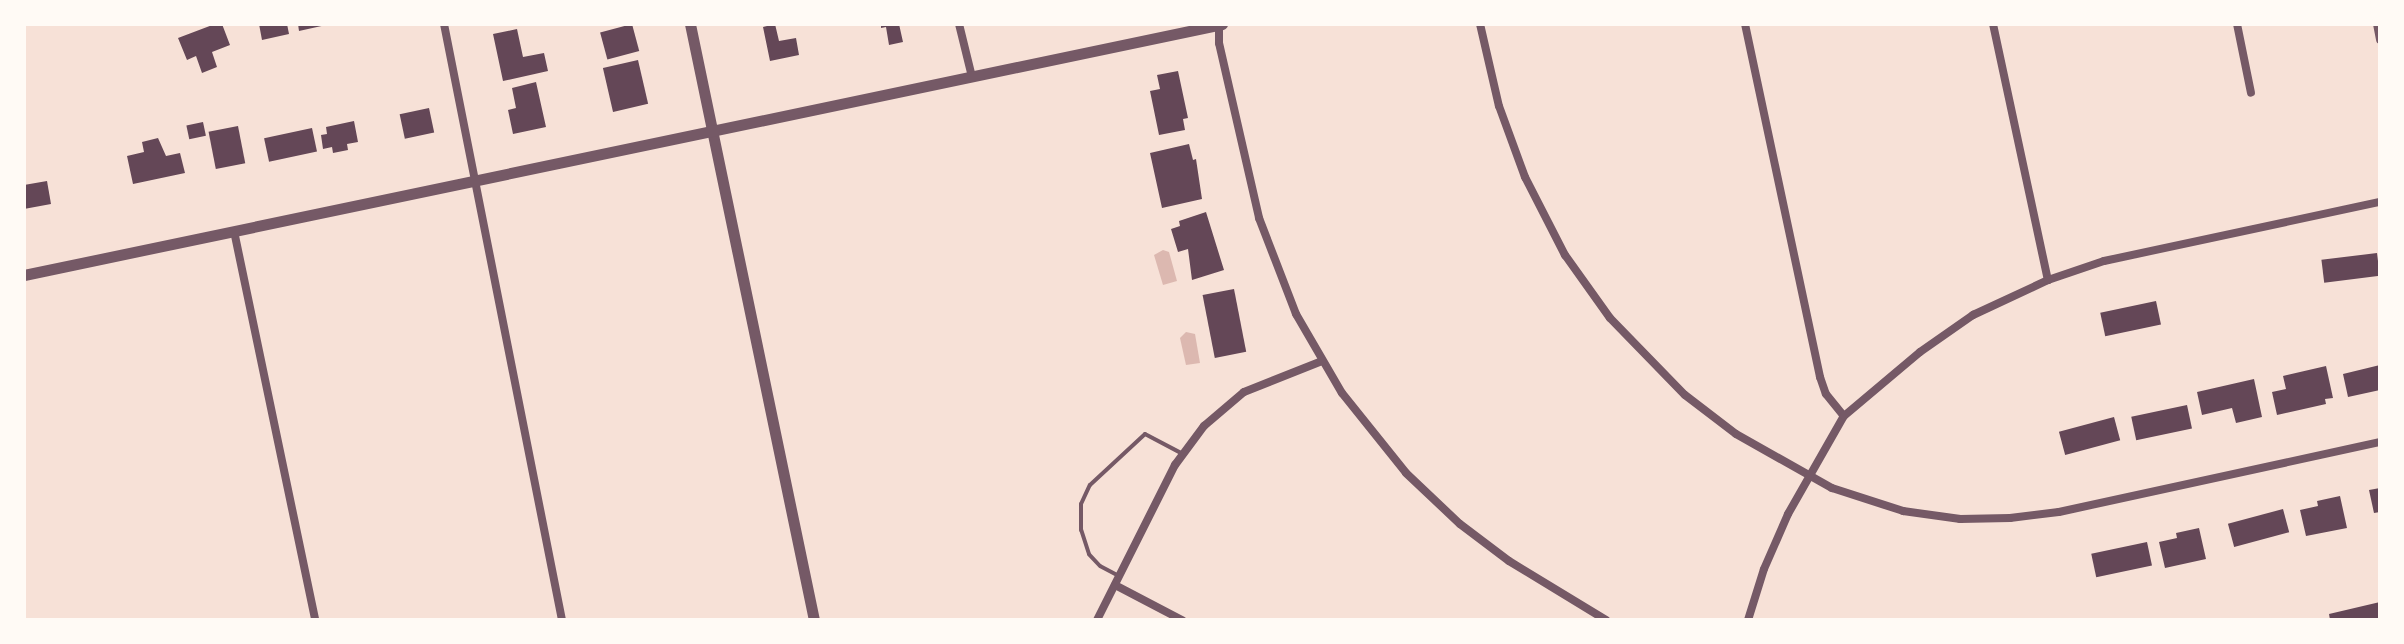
<!DOCTYPE html>
<html>
<head>
<meta charset="utf-8">
<style>
	body { margin:0 }
	#map { position:relative; width:2404px; height:644px; overflow:hidden; background:#f7e1d7; font-family:Roboto,sans-serif }
	div>[style] { position:absolute }
	.water>* { inset:0; background:#dcb8b0 }
	.building>* { inset:0; background:#644757; transform-origin:0 0 }
	.service>* { height:4px; margin:-2px; padding:0 2px; transform-origin:2px; border-radius:2px; background:#755966 }
	.minor>* { height:8px; margin:-4px; padding:0 4px; transform-origin:4px; border-radius:4px; background:#755966 }
	.tertiary>* { height:11px; margin:-5.5px; padding:0 5.5px; transform-origin:5.5px; border-radius:5.5px; background:#755966 }
	span { translate:-50% -50%; white-space:nowrap; text-align:center; line-height:1.15; -webkit-text-stroke:7px #fffaf5; paint-order:stroke }
	.frame { position:absolute; inset:0; border:26px solid #fffaf5; pointer-events:none }
</style>
</head>
<body>
<div id="map">
	<div class="water">
		<i style="clip-path:polygon(1163px 250px,1169px 252px,1177px 281px,1163px 285px,1154px 255px)"></i>
		<i style="clip-path:polygon(1186px 332px,1195px 334px,1200px 363px,1186px 365px,1180px 338px)"></i>
	</div>
	<div class="building">
		<i style="clip-path:polygon(215px 24px,222px 24px,230px 45px,212px 52px,217px 67px,202px 73px,196px 56px,187px 60px,178px 38px)"></i>
		<i style="clip-path:polygon(259px 24px,287px 24px,289px 34px,262px 40px)"></i>
		<i style="clip-path:polygon(298px 24px,325px 24px,326px 25px,299px 31px)"></i>
		<i style="left:632px;top:24px;width:28px;height:33px;rotate:75deg"></i>
		<i style="clip-path:polygon(775px 24px,779px 41px,796px 38px,799px 55px,770px 61px,763px 27px)"></i>
		<i style="clip-path:polygon(881px 24px,899px 24px,903px 42px,889px 45px,886px 27px,881px 28px)"></i>
		<i style="clip-path:polygon(517px 29px,523px 57px,544px 53px,548px 71px,503px 81px,493px 34px)"></i>
		<i style="left:638px;top:60px;width:45px;height:36px;rotate:77deg"></i>
		<i style="clip-path:polygon(1178px 71px,1188px 118px,1183px 119px,1185px 130px,1159px 135px,1150px 91px,1160px 89px,1157px 75px)"></i>
		<i style="clip-path:polygon(536px 82px,546px 127px,513px 134px,508px 110px,516px 108px,512px 88px)"></i>
		<i style="left:429px;top:108px;width:25px;height:30px;rotate:78deg"></i>
		<i style="clip-path:polygon(354px 121px,358px 142px,347px 144px,348px 150px,333px 153px,332px 147px,323px 149px,321px 135px,327px 134px,326px 127px)"></i>
		<i style="left:203px;top:122px;width:14px;height:17px;rotate:78deg"></i>
		<i style="left:238px;top:126px;width:38px;height:30px;rotate:79deg"></i>
		<i style="left:312px;top:128px;width:24px;height:49px;rotate:78deg"></i>
		<i style="clip-path:polygon(158px 138px,166px 156px,180px 153px,185px 173px,133px 184px,127px 156px,144px 152px,142px 142px)"></i>
		<i style="clip-path:polygon(1189px 144px,1193px 160px,1196px 159px,1202px 199px,1162px 208px,1150px 153px)"></i>
		<i style="clip-path:polygon(47px 181px,51px 204px,24px 209px,24px 185px)"></i>
		<i style="clip-path:polygon(1206px 212px,1224px 270px,1192px 280px,1188px 249px,1178px 252px,1171px 229px,1180px 226px,1179px 221px)"></i>
		<i style="left:2377px;top:253px;width:23px;height:56px;rotate:83deg"></i>
		<i style="left:1234px;top:289px;width:64px;height:32px;rotate:79deg"></i>
		<i style="left:2156px;top:301px;width:24px;height:57px;rotate:78deg"></i>
		<i style="clip-path:polygon(2380px 365px,2380px 390px,2348px 397px,2343px 374px)"></i>
		<i style="clip-path:polygon(2326px 366px,2333px 398px,2325px 399px,2326px 404px,2277px 415px,2272px 392px,2286px 389px,2283px 376px)"></i>
		<i style="clip-path:polygon(2254px 379px,2262px 417px,2236px 423px,2232px 408px,2202px 415px,2197px 392px)"></i>
		<i style="left:2187px;top:405px;width:24px;height:57px;rotate:78deg"></i>
		<i style="left:2114px;top:417px;width:24px;height:57px;rotate:75deg"></i>
		<i style="clip-path:polygon(2380px 488px,2380px 512px,2374px 513px,2369px 490px)"></i>
		<i style="clip-path:polygon(2340px 496px,2347px 528px,2306px 536px,2300px 510px,2318px 506px,2317px 501px)"></i>
		<i style="left:2283px;top:509px;width:24px;height:57px;rotate:75deg"></i>
		<i style="clip-path:polygon(2199px 528px,2206px 559px,2165px 568px,2159px 542px,2177px 538px,2176px 533px)"></i>
		<i style="left:2147px;top:542px;width:24px;height:57px;rotate:78deg"></i>
		<i style="clip-path:polygon(2380px 602px,2380px 620px,2330px 620px,2329px 614px)"></i>
	</div>
	<div class="service">
		<i style="left:1119px;top:576px;width:21px;rotate:-152deg"></i>
		<i style="left:1100px;top:566px;width:16px;rotate:-133deg"></i>
		<i style="left:1089px;top:554px;width:25px;rotate:-108deg"></i>
		<i style="left:1081px;top:530px;width:26px;rotate:-90deg"></i>
		<i style="left:1081px;top:504px;width:21px;rotate:-65deg"></i>
		<i style="left:1090px;top:485px;width:75px;rotate:-42.8deg"></i>
		<i style="left:1145px;top:434px;width:41px;rotate:27.8deg"></i>
	</div>
	<div class="minor">
		<i style="left:444px;top:24px;width:608px;rotate:78.8deg"></i>
		<i style="left:959px;top:24px;width:55px;rotate:76.2deg"></i>
		<i style="left:1219px;top:24px;width:19px;rotate:90deg"></i>
		<i style="left:1219px;top:43px;width:180px;rotate:77.1deg"></i>
		<i style="left:1259px;top:218px;width:103px;rotate:68.9deg"></i>
		<i style="left:1296px;top:314px;width:91px;rotate:59.8deg"></i>
		<i style="left:1342px;top:393px;width:102px;rotate:51.3deg"></i>
		<i style="left:1406px;top:473px;width:74px;rotate:43.4deg"></i>
		<i style="left:1460px;top:524px;width:61px;rotate:37.1deg"></i>
		<i style="left:1509px;top:561px;width:114px;rotate:31.3deg"></i>
		<i style="left:1480px;top:24px;width:84px;rotate:77deg"></i>
		<i style="left:1499px;top:106px;width:76px;rotate:69.9deg"></i>
		<i style="left:1525px;top:177px;width:88px;rotate:62.9deg"></i>
		<i style="left:1565px;top:255px;width:77px;rotate:54.5deg"></i>
		<i style="left:1610px;top:318px;width:107px;rotate:45.8deg"></i>
		<i style="left:1685px;top:395px;width:64px;rotate:37.4deg"></i>
		<i style="left:1736px;top:434px;width:110px;rotate:29.4deg"></i>
		<i style="left:1832px;top:488px;width:75px;rotate:17.9deg"></i>
		<i style="left:1903px;top:511px;width:58px;rotate:8deg"></i>
		<i style="left:1960px;top:519px;width:50px;rotate:-1.1deg"></i>
		<i style="left:2010px;top:518px;width:49px;rotate:-7deg"></i>
		<i style="left:2059px;top:512px;width:329px;rotate:-12.3deg"></i>
		<i style="left:1745px;top:24px;width:361px;rotate:78deg"></i>
		<i style="left:1820px;top:377px;width:18px;rotate:71deg"></i>
		<i style="left:1826px;top:394px;width:28px;rotate:51deg"></i>
		<i style="left:1993px;top:24px;width:262px;rotate:77.9deg"></i>
		<i style="left:2237px;top:24px;width:70px;rotate:78.5deg"></i>
		<i style="left:2377px;top:24px;width:16px;rotate:79deg"></i>
		<i style="left:234px;top:231px;width:397px;rotate:78.2deg"></i>
		<i style="left:1115px;top:585px;width:76px;rotate:27.6deg"></i>
		<i style="left:1097px;top:620px;width:174px;rotate:-63.3deg"></i>
		<i style="left:1175px;top:465px;width:49px;rotate:-53.4deg"></i>
		<i style="left:1204px;top:426px;width:52px;rotate:-40.4deg"></i>
		<i style="left:1244px;top:392px;width:84px;rotate:-21.7deg"></i>
		<i style="left:1748px;top:620px;width:53px;rotate:-72.6deg"></i>
		<i style="left:1764px;top:569px;width:60px;rotate:-66.4deg"></i>
		<i style="left:1788px;top:514px;width:113px;rotate:-60.3deg"></i>
		<i style="left:1844px;top:416px;width:99px;rotate:-40.1deg"></i>
		<i style="left:1920px;top:352px;width:65px;rotate:-34.9deg"></i>
		<i style="left:1973px;top:315px;width:83px;rotate:-25deg"></i>
		<i style="left:2048px;top:280px;width:59px;rotate:-18.7deg"></i>
		<i style="left:2104px;top:261px;width:282px;rotate:-12.1deg"></i>
	</div>
	<div class="tertiary">
		<i style="left:690px;top:24px;width:609px;rotate:78.25deg"></i>
		<i style="left:24px;top:275px;width:1224px;rotate:-11.83deg"></i>
	</div>
	<div class="frame"></div>
</div>
</body>
</html>
